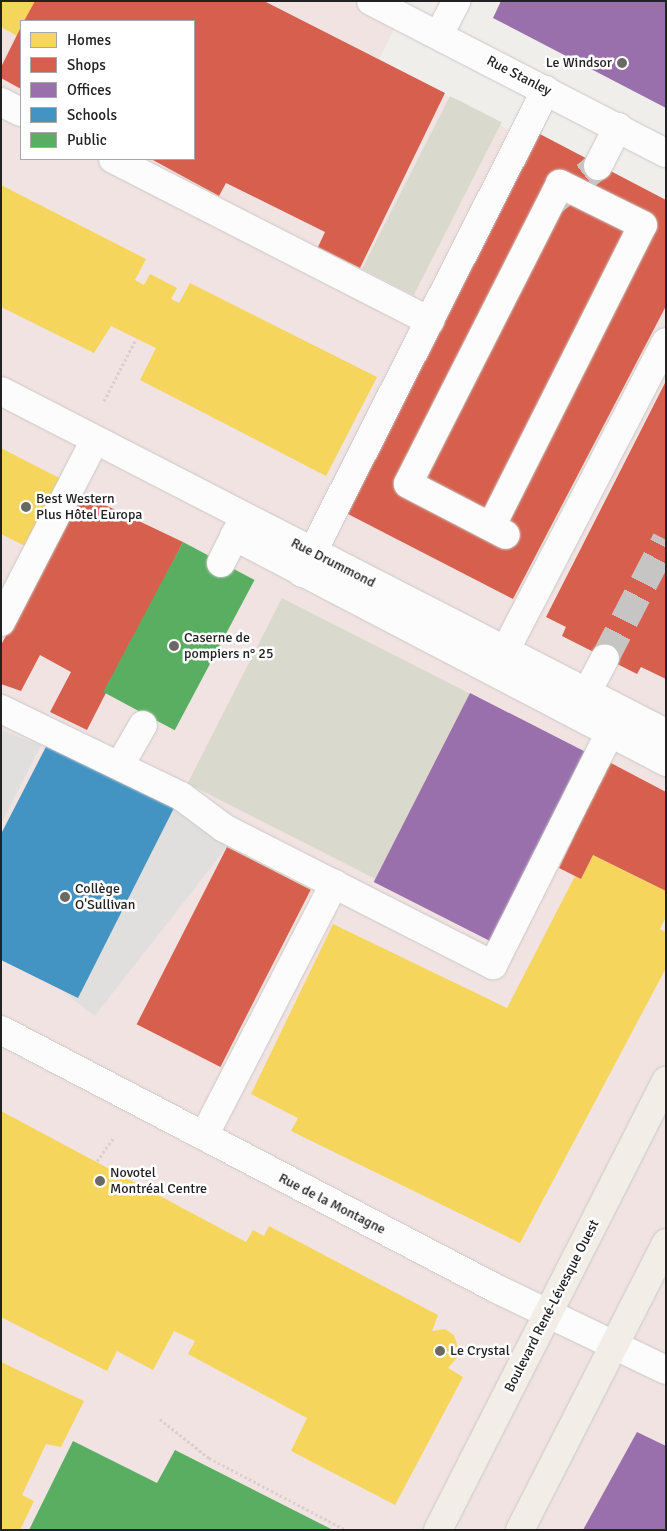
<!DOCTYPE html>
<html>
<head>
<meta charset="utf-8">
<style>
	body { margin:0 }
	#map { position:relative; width:667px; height:1531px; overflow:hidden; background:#f0eeeb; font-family:Signika,sans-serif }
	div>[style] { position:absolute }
	.commercial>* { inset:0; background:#f1e3e1 }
	.construction>* { inset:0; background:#d9d9cd; transform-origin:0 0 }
	.parking>* { inset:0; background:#e0dfde; transform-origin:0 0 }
	.homes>* { inset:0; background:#f6d55c }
	.shops>* { inset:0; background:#d6604d; transform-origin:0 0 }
	.offices>* { inset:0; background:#9970ab; transform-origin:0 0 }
	.schools>* { inset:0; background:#4393c3 }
	.public>* { inset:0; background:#5aae61; transform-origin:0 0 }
	.minor-tunnel>* { height:28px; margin-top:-14px; transform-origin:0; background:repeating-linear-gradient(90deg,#c7c5c3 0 28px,transparent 0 42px) }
	.path>* { height:3px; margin-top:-1.5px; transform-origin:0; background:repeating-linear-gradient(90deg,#dccecd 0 2.5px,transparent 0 5px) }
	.roads { filter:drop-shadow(0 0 1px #c9c8c7) drop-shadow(0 0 1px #c9c8c7) }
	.minor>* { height:28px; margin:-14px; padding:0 14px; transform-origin:14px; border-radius:14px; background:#fdfcfc }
	.major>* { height:28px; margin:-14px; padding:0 14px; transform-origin:14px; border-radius:14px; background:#f3ede7 }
	.dots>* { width:14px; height:14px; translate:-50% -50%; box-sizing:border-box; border:2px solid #fff; border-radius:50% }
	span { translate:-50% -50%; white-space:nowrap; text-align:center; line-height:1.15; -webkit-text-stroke:5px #fff; paint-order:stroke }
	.poi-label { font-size:14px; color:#222 }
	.right { translate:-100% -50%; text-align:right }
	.left { translate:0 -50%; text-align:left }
	.street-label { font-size:14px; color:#222 }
	.frame { position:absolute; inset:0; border:2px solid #222; pointer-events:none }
	.legend { position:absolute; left:20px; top:20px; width:175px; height:140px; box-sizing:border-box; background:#fff; border:1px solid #a7a7a7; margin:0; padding:6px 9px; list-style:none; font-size:15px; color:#222 }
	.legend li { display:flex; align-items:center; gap:10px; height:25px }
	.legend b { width:25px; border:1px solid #a7a7a7 }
</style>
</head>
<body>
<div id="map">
	<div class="commercial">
		<i style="clip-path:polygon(evenodd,1px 1px,408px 1px,379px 59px,666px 216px,666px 1530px,1px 1530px,1px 1px,21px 21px,194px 21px,194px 159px,21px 159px,21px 21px)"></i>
	</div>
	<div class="construction">
		<i style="left:450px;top:96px;width:58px;height:194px;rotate:27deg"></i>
		<i style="left:282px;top:598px;width:211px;height:208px;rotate:27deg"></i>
	</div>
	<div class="parking">
		<i style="clip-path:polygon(1px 730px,41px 745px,1px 824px)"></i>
		<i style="left:175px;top:806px;width:66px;height:215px;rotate:38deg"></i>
	</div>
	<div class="homes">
		<i style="clip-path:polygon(1px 1px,35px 1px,17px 36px,1px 27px)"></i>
		<i style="clip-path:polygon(1px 185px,146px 259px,135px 280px,144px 285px,150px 274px,177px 288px,171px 299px,179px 303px,190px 283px,377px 377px,326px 476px,140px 380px,156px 348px,111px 326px,94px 353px,1px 307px)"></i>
		<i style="clip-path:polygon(1px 448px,65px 481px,29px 548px,1px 534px)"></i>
		<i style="clip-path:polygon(593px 855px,666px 891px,666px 917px,660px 929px,666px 932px,666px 968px,520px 1243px,291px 1131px,298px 1118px,251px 1094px,333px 924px,507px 1008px,575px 876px,581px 879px)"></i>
		<i style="clip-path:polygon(1px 1111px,246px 1242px,253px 1230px,264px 1236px,269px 1226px,438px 1315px,432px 1331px,445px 1329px,454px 1335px,460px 1354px,448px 1368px,463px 1377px,395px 1505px,291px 1451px,307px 1418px,188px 1354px,195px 1341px,174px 1331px,153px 1370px,117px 1351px,107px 1371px,1px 1317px)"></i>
		<i style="clip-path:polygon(1px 1362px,84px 1401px,61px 1447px,46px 1444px,22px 1495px,34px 1501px,20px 1530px,1px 1530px)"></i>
	</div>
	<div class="shops">
		<i style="clip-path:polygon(35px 1px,264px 1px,445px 93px,360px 268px,318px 247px,325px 232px,226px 183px,219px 196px,151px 159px,194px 159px,194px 21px,24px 21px)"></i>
		<i style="clip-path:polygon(21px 27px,21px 89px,1px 78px,1px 67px)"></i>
		<i style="clip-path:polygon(536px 132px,666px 200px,666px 306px,513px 599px,346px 513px)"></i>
		<i style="clip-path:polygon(666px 381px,666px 679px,641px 667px,637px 674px,562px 636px,566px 627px,546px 617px)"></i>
		<i style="clip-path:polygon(82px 494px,183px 542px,87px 730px,50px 712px,71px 672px,40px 655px,21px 691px,1px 684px,1px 645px)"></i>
		<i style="clip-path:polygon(609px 762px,666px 792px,666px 891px,593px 855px,581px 879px,559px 868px)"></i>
		<i style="left:227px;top:847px;width:94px;height:199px;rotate:27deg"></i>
	</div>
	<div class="offices">
		<i style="clip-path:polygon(501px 1px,666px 1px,666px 108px,493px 18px)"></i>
		<i style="left:470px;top:693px;width:131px;height:212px;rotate:27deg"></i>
		<i style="clip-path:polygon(637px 1432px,666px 1446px,666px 1530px,583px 1530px)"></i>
	</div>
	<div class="schools">
		<i style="clip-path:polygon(50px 739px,175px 806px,78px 998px,1px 960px,1px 834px)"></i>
	</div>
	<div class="public">
		<i style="left:183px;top:542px;width:81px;height:170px;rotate:28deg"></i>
		<i style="clip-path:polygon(73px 1441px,157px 1483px,175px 1450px,333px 1530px,29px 1530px)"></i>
	</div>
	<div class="minor-tunnel">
		<i style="left:552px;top:202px;width:58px;rotate:-38deg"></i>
		<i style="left:605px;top:658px;width:133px;rotate:-62.7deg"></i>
	</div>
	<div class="path">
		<i style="left:104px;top:401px;width:70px;rotate:-62.7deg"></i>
		<i style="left:97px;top:1161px;width:28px;rotate:-55deg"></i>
		<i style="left:160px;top:1419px;width:63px;rotate:38.5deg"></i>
		<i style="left:209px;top:1458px;width:155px;rotate:27.7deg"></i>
	</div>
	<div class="roads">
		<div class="minor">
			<i style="left:371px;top:1px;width:332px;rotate:27.3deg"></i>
			<i style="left:439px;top:35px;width:38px;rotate:-63deg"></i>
			<i style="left:1px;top:102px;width:22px;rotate:27deg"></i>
			<i style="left:113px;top:159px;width:356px;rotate:27.1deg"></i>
			<i style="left:598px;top:166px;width:44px;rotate:-62.9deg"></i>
			<i style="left:1px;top:391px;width:748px;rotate:27.22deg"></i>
			<i style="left:498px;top:513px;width:322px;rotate:-63.3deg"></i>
			<i style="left:643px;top:225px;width:93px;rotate:-153.7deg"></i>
			<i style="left:560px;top:184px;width:336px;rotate:116.9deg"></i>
			<i style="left:408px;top:484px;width:110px;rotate:27.5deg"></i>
			<i style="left:234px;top:536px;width:488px;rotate:27.6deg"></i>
			<i style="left:221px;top:563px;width:47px;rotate:-63.4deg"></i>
			<i style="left:302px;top:573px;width:541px;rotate:-63.2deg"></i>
			<i style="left:1px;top:622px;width:205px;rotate:-62.7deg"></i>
			<i style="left:505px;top:651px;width:348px;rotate:-62.5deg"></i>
			<i style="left:587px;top:692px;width:38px;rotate:-62deg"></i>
			<i style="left:1px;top:709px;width:200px;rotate:25.8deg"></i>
			<i style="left:181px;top:796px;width:54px;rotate:36.7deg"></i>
			<i style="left:224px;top:828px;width:302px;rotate:27deg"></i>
			<i style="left:493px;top:965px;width:285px;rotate:-63.3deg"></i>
			<i style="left:120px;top:765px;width:46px;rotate:-60.1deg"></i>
			<i style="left:1px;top:1030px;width:560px;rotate:27.57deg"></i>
			<i style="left:497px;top:1289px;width:187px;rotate:25.6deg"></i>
			<i style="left:204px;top:1136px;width:284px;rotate:-62.7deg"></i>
		</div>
		<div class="major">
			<i style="left:438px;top:1530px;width:504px;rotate:-63.08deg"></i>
			<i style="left:520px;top:1530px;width:322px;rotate:-63deg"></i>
		</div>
	</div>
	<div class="dots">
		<i style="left:622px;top:63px;background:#6a6968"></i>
		<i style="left:26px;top:507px;background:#6a6968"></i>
		<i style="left:174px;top:646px;background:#6a6968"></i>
		<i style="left:65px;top:897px;background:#6a6968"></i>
		<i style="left:100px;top:1181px;background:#6a6968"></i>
		<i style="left:440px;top:1351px;background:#6a6968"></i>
	</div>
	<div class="poi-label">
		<span class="right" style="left:612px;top:63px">Le Windsor</span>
		<span class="left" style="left:36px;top:507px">Best Western<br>Plus Hôtel Europa</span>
		<span class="left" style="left:184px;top:646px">Caserne de<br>pompiers n° 25</span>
		<span class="left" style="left:75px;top:897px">Collège<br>O'Sullivan</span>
		<span class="left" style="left:110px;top:1181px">Novotel<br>Montréal Centre</span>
		<span class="left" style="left:450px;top:1351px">Le Crystal</span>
	</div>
	<div class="street-label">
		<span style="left:519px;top:76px;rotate:27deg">Rue Stanley</span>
		<span style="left:333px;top:563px;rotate:27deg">Rue Drummond</span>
		<span style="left:332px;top:1204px;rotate:27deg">Rue de la Montagne</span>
		<span style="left:552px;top:1306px;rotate:-63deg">Boulevard René-Lévesque Ouest</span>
	</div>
	<div class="frame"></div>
	<ul class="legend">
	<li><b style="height:14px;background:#f6d55c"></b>Homes</li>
	<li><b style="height:14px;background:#d6604d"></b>Shops</li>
	<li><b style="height:14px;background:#9970ab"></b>Offices</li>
	<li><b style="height:14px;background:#4393c3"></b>Schools</li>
	<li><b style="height:14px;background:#5aae61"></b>Public</li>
	</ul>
</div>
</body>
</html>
